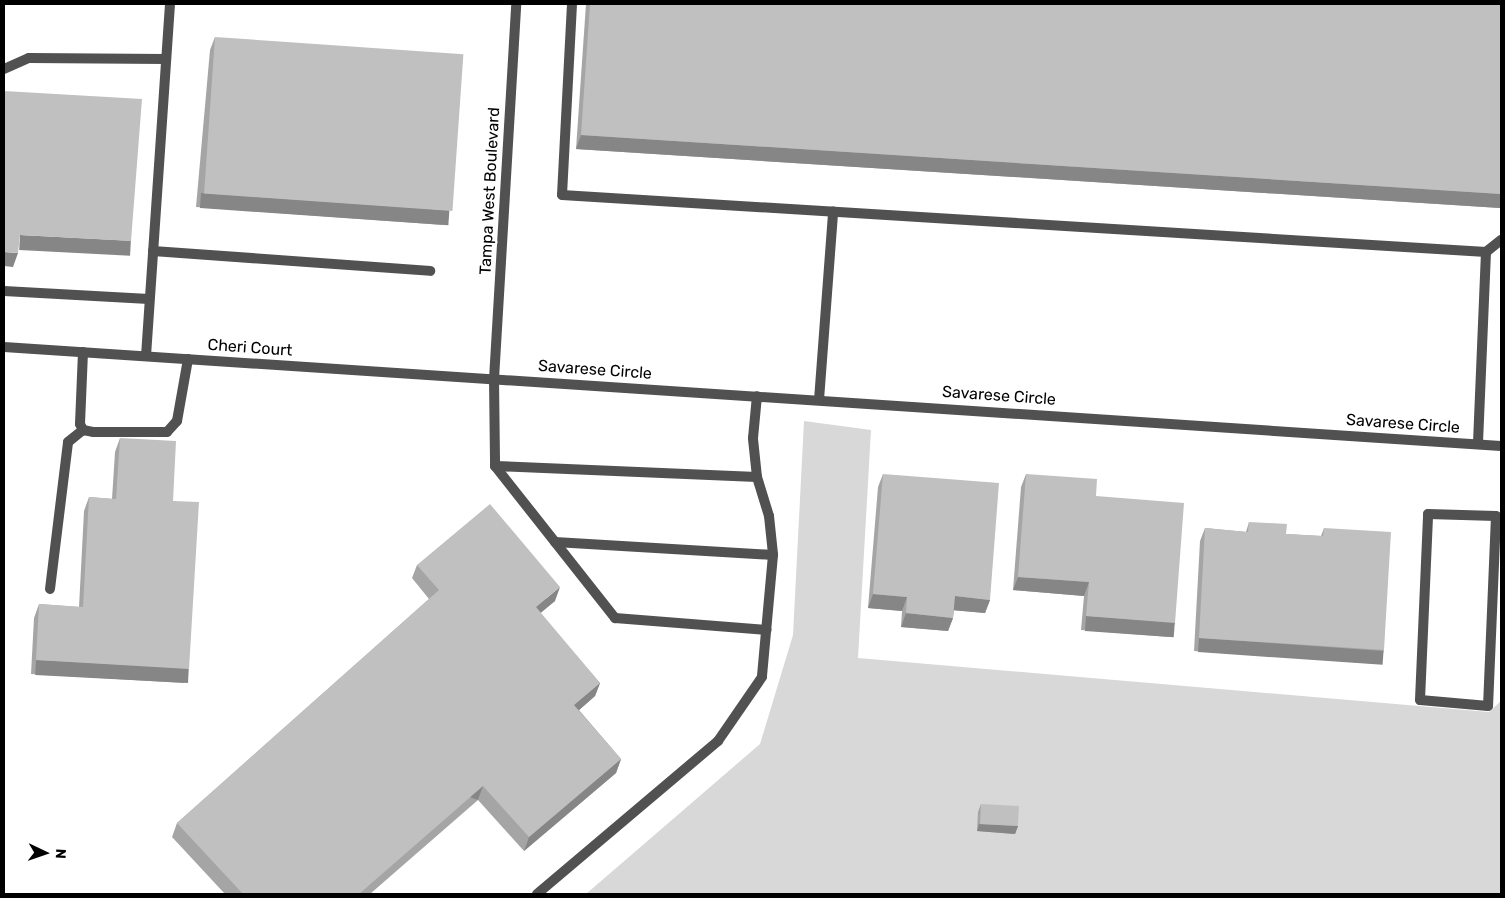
<!DOCTYPE html>
<html>
<head>
<meta charset="utf-8">
<style>
	body { margin:0 }
	#map { position:relative; width:1505px; height:898px; overflow:hidden; background:#fff; font-family:Rubik,sans-serif }
	div>[style] { position:absolute }
	.green>* { inset:0; background:#d8d8d8 }
	.service>* { height:10px; margin:-5px; padding:0 5px; transform-origin:5px; border-radius:5px; background:#515151 }
	.minor>* { height:10px; margin:-5px; padding:0 5px; transform-origin:5px; border-radius:5px; background:#515151 }
	.wall>* { inset:0; background:#a5a5a5 }
	.shaded-wall>* { inset:0; background:#868686; transform-origin:0 0 }
	.building>* { inset:0; background:#c0c0c0; transform-origin:0 0 }
	span { translate:-50% -50%; white-space:nowrap; text-align:center; line-height:1.15; -webkit-text-stroke:4.5px #fff; paint-order:stroke }
	.street-label { font-size:16px; color:#000 }
	.frame { position:absolute; inset:0; border:5px solid #000; pointer-events:none }
	.north { position:absolute; left:20px; top:828px; width:50px; height:50px; -webkit-text-stroke:4px #fff; paint-order:stroke; rotate:93deg; font-size:14px; font-weight:700; line-height:20px; text-align:center; color:#000 }
	.north::after { content:''; display:block; margin:auto; width:18px; height:22px; background:#000; clip-path:polygon(50% 0,100% 100%,50% 72%,0 100%) }
</style>
</head>
<body>
<div id="map">
	<div class="green">
		<i style="clip-path:polygon(804px 421px,871px 430px,858px 658px,1489px 712px,1501px 701px,1501px 894px,586px 894px,760px 744px,793px 635px)"></i>
	</div>
	<div class="service">
		<i style="left:572px;top:4px;width:191px;rotate:93deg"></i>
		<i style="left:562px;top:195px;width:926px;rotate:3.53deg"></i>
		<i style="left:1486px;top:252px;width:192px;rotate:92.4deg"></i>
		<i style="left:4px;top:69px;width:27px;rotate:-24deg"></i>
		<i style="left:29px;top:58px;width:137px;rotate:0.4deg"></i>
		<i style="left:153px;top:251px;width:278px;rotate:4.1deg"></i>
		<i style="left:1486px;top:252px;width:19px;rotate:-39deg"></i>
		<i style="left:4px;top:291px;width:145px;rotate:3.2deg"></i>
		<i style="left:83px;top:352px;width:72px;rotate:92.4deg"></i>
		<i style="left:80px;top:424px;width:7px;rotate:63deg"></i>
		<i style="left:83px;top:430px;width:10px;rotate:11deg"></i>
		<i style="left:93px;top:432px;width:74px"></i>
		<i style="left:167px;top:432px;width:15px;rotate:-48deg"></i>
		<i style="left:177px;top:421px;width:63px;rotate:-79.9deg"></i>
		<i style="left:146px;top:356px;width:353px;rotate:-86.1deg"></i>
		<i style="left:494px;top:379px;width:87px;rotate:89.3deg"></i>
		<i style="left:495px;top:466px;width:194px;rotate:51.7deg"></i>
		<i style="left:615px;top:618px;width:152px;rotate:4.5deg"></i>
		<i style="left:819px;top:400px;width:189px;rotate:-85.7deg"></i>
		<i style="left:495px;top:466px;width:262px;rotate:2.4deg"></i>
		<i style="left:757px;top:477px;width:41px;rotate:72.9deg"></i>
		<i style="left:769px;top:516px;width:39px;rotate:84deg"></i>
		<i style="left:773px;top:555px;width:122px;rotate:95.2deg"></i>
		<i style="left:762px;top:677px;width:78px;rotate:124.5deg"></i>
		<i style="left:718px;top:741px;width:237px;rotate:139.8deg"></i>
		<i style="left:757px;top:477px;width:39px;rotate:-96deg"></i>
		<i style="left:753px;top:438px;width:42px;rotate:-84.6deg"></i>
		<i style="left:1428px;top:514px;width:68px;rotate:1.7deg"></i>
		<i style="left:1496px;top:516px;width:190px;rotate:92.4deg"></i>
		<i style="left:1488px;top:706px;width:68px;rotate:-175deg"></i>
		<i style="left:1420px;top:700px;width:186px;rotate:-87.5deg"></i>
		<i style="left:555px;top:542px;width:218px;rotate:3.4deg"></i>
		<i style="left:50px;top:589px;width:148px;rotate:-83deg"></i>
		<i style="left:68px;top:442px;width:19px;rotate:-39deg"></i>
	</div>
	<div class="minor">
		<i style="left:4px;top:347px;width:1500px;rotate:3.78deg"></i>
		<i style="left:494px;top:379px;width:376px;rotate:-86.6deg"></i>
	</div>
	<div class="wall">
		<i style="clip-path:polygon(586px 4px,1501px 4px,1501px 205px,1500px 208px,576px 149px)"></i>
		<i style="clip-path:polygon(215px 37px,444px 225px,196px 207px,210px 50px)"></i>
		<i style="clip-path:polygon(120px 438px,173px 501px,184px 683px,31px 674px,34px 618px,39px 604px,79px 607px,84px 511px,89px 497px,112px 499px,115px 452px)"></i>
		<i style="clip-path:polygon(883px 474px,990px 600px,985px 613px,954px 610px,953px 618px,948px 631px,901px 627px,902px 611px,868px 608px,878px 487px)"></i>
		<i style="clip-path:polygon(1026px 474px,1096px 496px,1175px 623px,1170px 637px,1081px 630px,1084px 596px,1013px 590px,1021px 487px)"></i>
		<i style="clip-path:polygon(1249px 522px,1286px 534px,1321px 536px,1324px 528px,1384px 650px,1379px 664px,1194px 651px,1200px 541px,1205px 528px,1246px 532px)"></i>
		<i style="clip-path:polygon(417px 565px,555px 601px,540px 613px,600px 683px,595px 696px,579px 710px,621px 759px,616px 773px,524px 851px,478px 800px,370px 894px,225px 894px,172px 837px,177px 823px,429px 599px,412px 578px)"></i>
		<i style="clip-path:polygon(981px 804px,1018px 826px,1015px 834px,977px 831px,978px 812px)"></i>
	</div>
	<div class="shaded-wall">
		<i style="clip-path:polygon(581px 135px,1501px 194px,1501px 205px,1500px 208px,576px 149px)"></i>
		<i style="left:201px;top:193px;width:249px;height:15px;rotate:4deg"></i>
		<i style="left:20px;top:235px;width:111px;height:15px;rotate:3deg"></i>
		<i style="clip-path:polygon(4px 252px,18px 253px,13px 267px,4px 266px)"></i>
		<i style="clip-path:polygon(1018px 577px,1089px 582px,1084px 596px,1013px 590px)"></i>
		<i style="clip-path:polygon(560px 587px,555px 601px,531px 621px,536px 607px)"></i>
		<i style="clip-path:polygon(873px 594px,907px 597px,902px 611px,868px 608px)"></i>
		<i style="clip-path:polygon(955px 596px,990px 600px,985px 613px,950px 610px)"></i>
		<i style="clip-path:polygon(906px 613px,953px 618px,948px 631px,901px 627px)"></i>
		<i style="left:1086px;top:616px;width:89px;height:15px;rotate:4deg"></i>
		<i style="left:1199px;top:638px;width:185px;height:14px;rotate:4deg"></i>
		<i style="left:36px;top:660px;width:153px;height:15px;rotate:3deg"></i>
		<i style="clip-path:polygon(600px 683px,595px 696px,569px 719px,574px 705px)"></i>
		<i style="clip-path:polygon(621px 759px,616px 773px,524px 851px,529px 837px)"></i>
		<i style="left:483px;top:786px;width:15px;height:164px;rotate:110deg"></i>
		<i style="clip-path:polygon(979px 824px,1018px 826px,1015px 834px,977px 831px)"></i>
	</div>
	<div class="building">
		<i style="clip-path:polygon(590px 4px,1501px 4px,1501px 194px,581px 135px)"></i>
		<i style="left:215px;top:37px;width:249px;height:157px;rotate:4deg"></i>
		<i style="clip-path:polygon(4px 91px,142px 99px,131px 241px,20px 235px,18px 253px,4px 252px)"></i>
		<i style="clip-path:polygon(120px 438px,176px 441px,173px 501px,199px 502px,189px 669px,36px 660px,39px 604px,83px 607px,89px 497px,116px 499px)"></i>
		<i style="clip-path:polygon(883px 474px,999px 483px,990px 600px,955px 596px,953px 618px,906px 613px,907px 597px,873px 594px)"></i>
		<i style="clip-path:polygon(1026px 474px,1097px 479px,1096px 496px,1184px 503px,1175px 623px,1086px 616px,1089px 582px,1018px 577px)"></i>
		<i style="clip-path:polygon(490px 504px,560px 587px,536px 607px,600px 683px,574px 705px,621px 759px,529px 837px,483px 786px,359px 894px,243px 894px,177px 823px,439px 590px,417px 565px)"></i>
		<i style="clip-path:polygon(1249px 522px,1287px 524px,1286px 534px,1323px 536px,1324px 528px,1391px 532px,1384px 650px,1199px 638px,1205px 528px,1248px 532px)"></i>
		<i style="left:981px;top:804px;width:38px;height:20px;rotate:3deg"></i>
	</div>
	<div class="street-label">
		<span style="left:490px;top:191px;rotate:-87deg">Tampa West Boulevard</span>
		<span style="left:250px;top:348px;rotate:4deg">Cheri Court</span>
		<span style="left:595px;top:370px;rotate:4deg">Savarese Circle</span>
		<span style="left:999px;top:396px;rotate:4deg">Savarese Circle</span>
		<span style="left:1403px;top:424px;rotate:4deg">Savarese Circle</span>
	</div>
	<div class="frame"></div>
	<div class="north">N</div>
</div>
</body>
</html>
